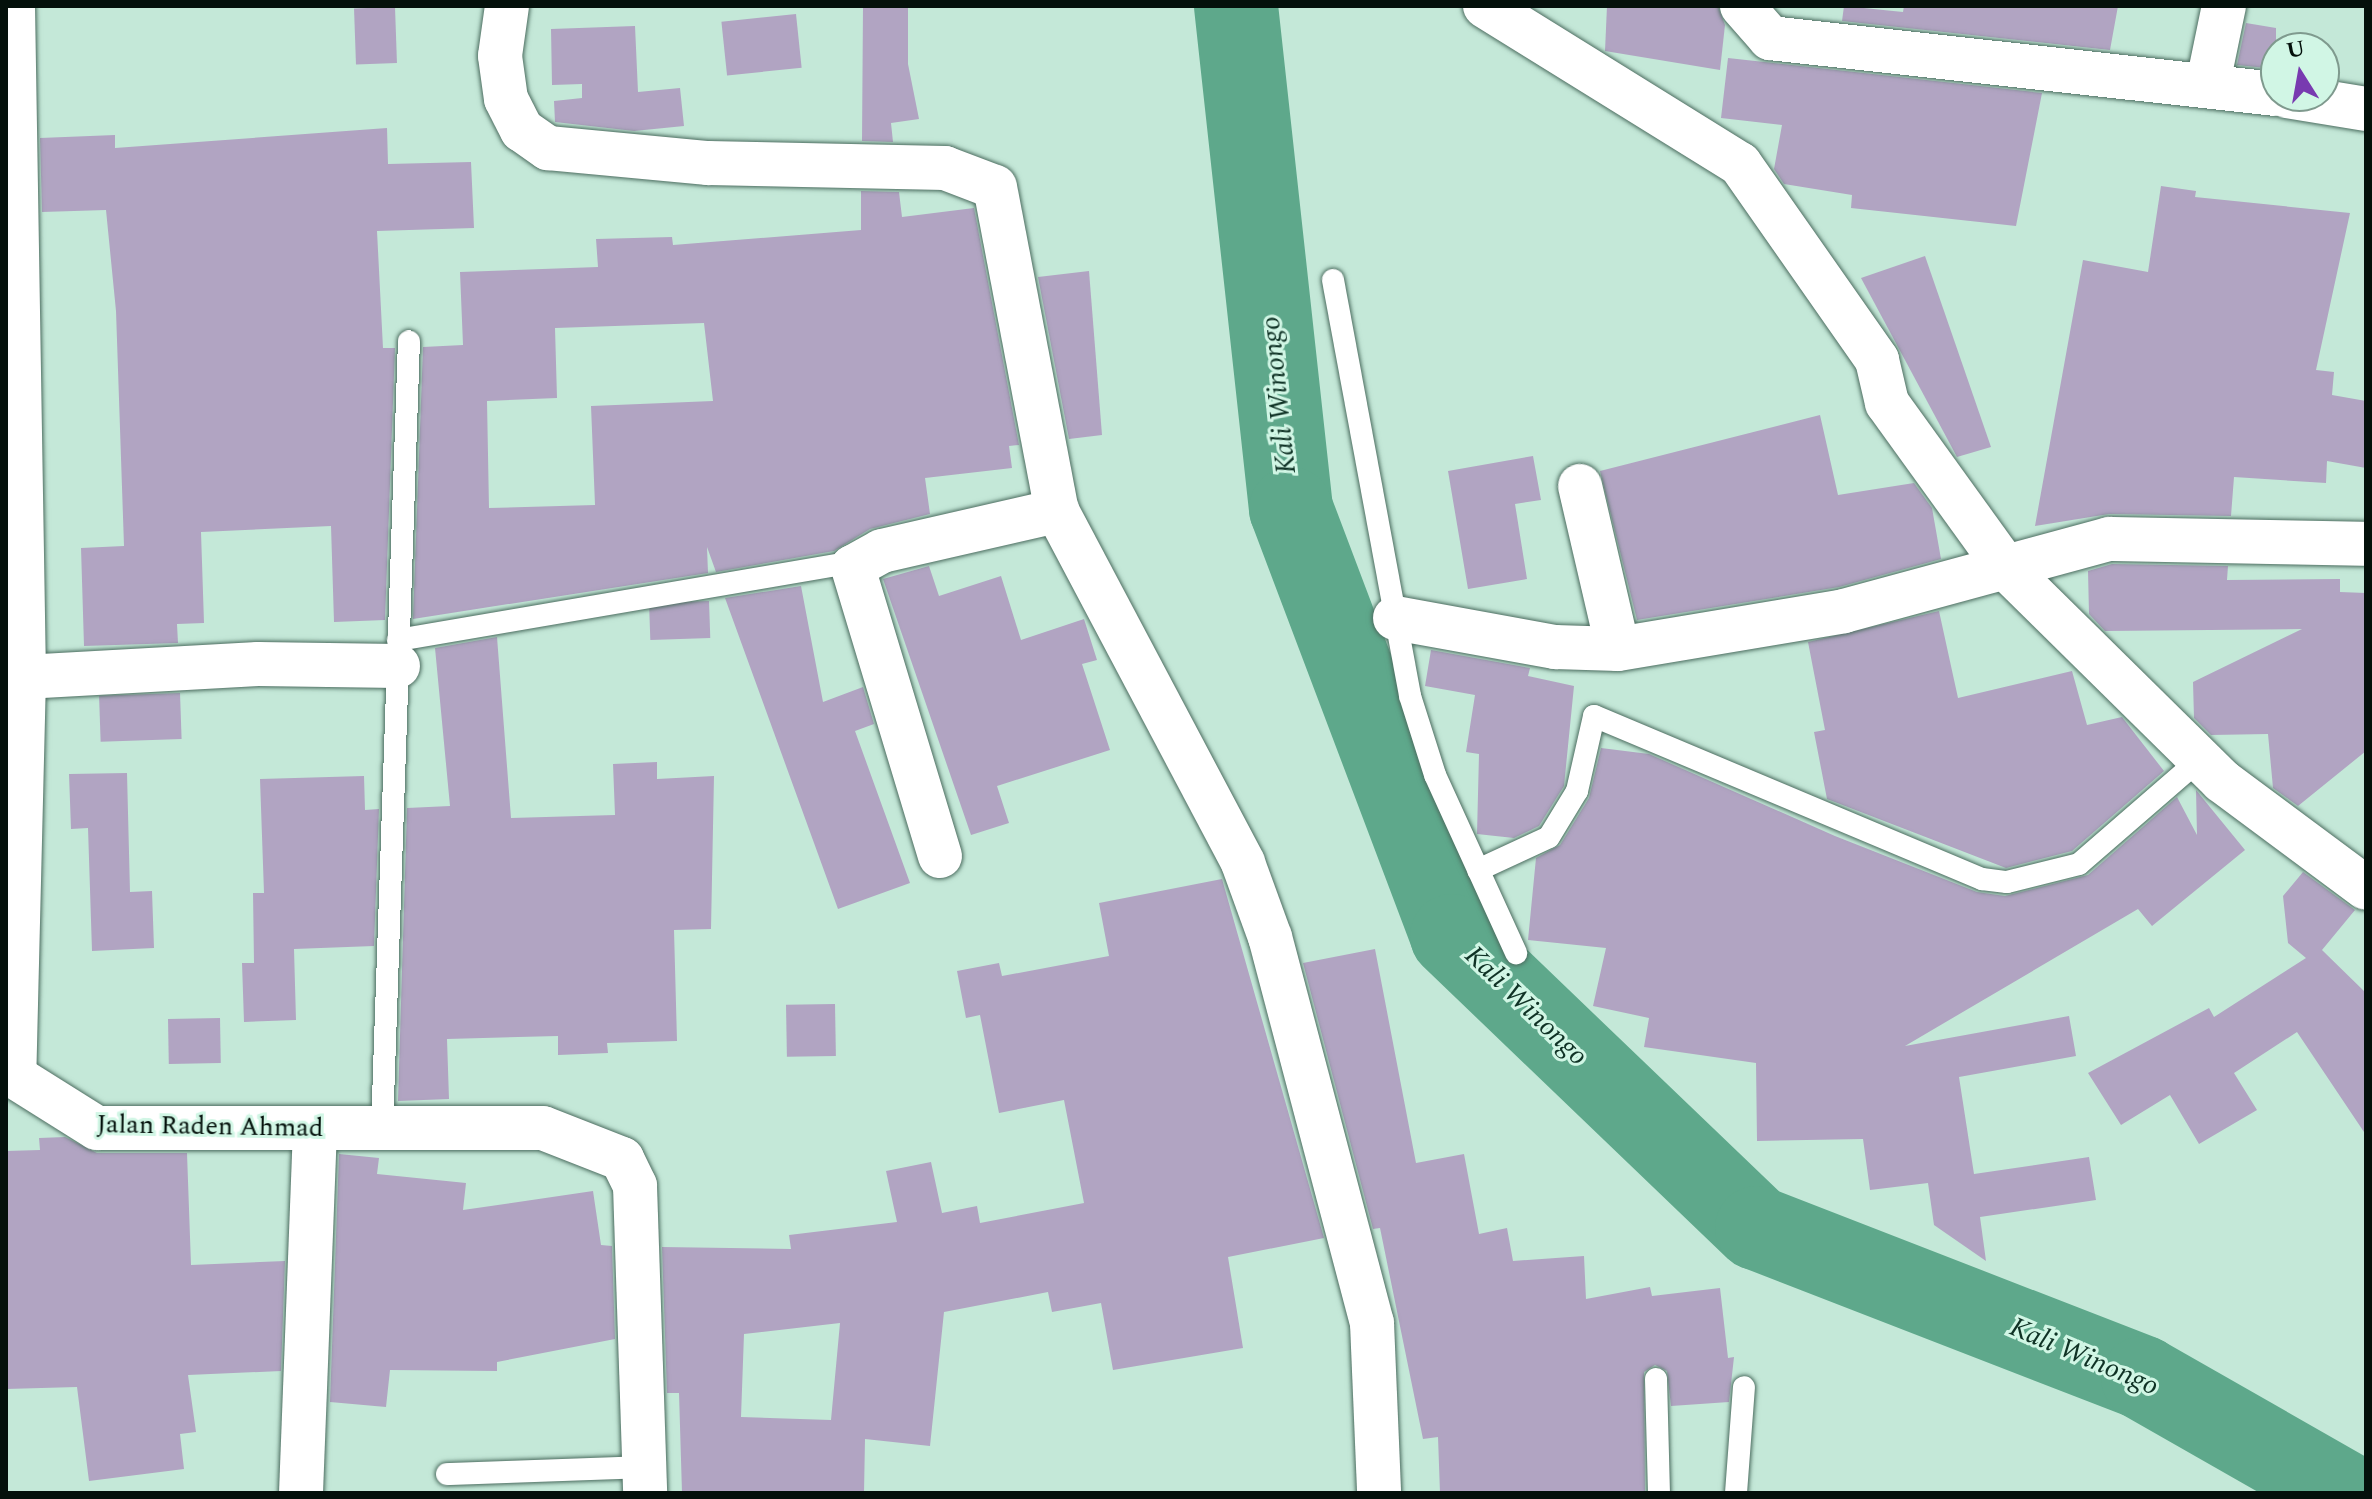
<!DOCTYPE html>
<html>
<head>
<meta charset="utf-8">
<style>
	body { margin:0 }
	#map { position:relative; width:2372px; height:1499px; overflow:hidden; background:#c4e8d8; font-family:Spectral,serif }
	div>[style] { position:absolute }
	.river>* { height:84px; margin:-42px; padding:0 42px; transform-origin:42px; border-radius:42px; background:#5ea88b }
	.building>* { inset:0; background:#b1a4c2; transform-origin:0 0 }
	.roads { filter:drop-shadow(0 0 2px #4c6d60) drop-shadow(0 0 2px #4c6d60) }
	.service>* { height:22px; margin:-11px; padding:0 11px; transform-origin:11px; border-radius:11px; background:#fff }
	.minor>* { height:44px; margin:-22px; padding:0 22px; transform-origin:22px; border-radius:22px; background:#fff }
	span { translate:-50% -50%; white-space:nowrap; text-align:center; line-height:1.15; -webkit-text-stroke:6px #d1f6e5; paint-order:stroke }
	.street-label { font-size:26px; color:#04100b }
	.water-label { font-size:28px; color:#0f3225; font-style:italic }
	.frame { position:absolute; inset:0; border:8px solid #04100b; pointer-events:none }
	.north { position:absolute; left:2260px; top:32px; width:80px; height:80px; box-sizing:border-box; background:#d1f6e5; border:2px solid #7f9a8e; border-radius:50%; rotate:349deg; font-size:22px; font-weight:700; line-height:32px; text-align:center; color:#04100b }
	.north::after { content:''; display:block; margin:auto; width:28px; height:36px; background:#783ab0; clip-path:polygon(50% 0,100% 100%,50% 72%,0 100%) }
</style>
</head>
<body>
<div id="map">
	<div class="river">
		<i style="left:1236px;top:6px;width:506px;rotate:83.76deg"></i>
		<i style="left:1291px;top:509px;width:456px;rotate:69.3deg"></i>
		<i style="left:1452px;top:936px;width:422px;rotate:43.8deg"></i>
		<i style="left:1757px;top:1228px;width:414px;rotate:21.2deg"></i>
		<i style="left:2143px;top:1378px;width:232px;rotate:29.7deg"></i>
	</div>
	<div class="building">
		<i style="clip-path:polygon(863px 6px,908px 6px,908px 64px,919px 119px,891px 123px,893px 142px,862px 141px)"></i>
		<i style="clip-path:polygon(1607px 6px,1718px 6px,1725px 25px,1720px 70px,1605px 51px)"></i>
		<i style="clip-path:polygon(1844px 6px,1903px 12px,1904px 6px,2118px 6px,2110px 50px,1842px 21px)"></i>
		<i style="left:395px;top:7px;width:56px;height:41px;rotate:88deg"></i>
		<i style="left:796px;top:14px;width:54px;height:75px;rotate:84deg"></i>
		<i style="clip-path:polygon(2246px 23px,2276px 28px,2276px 69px,2237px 65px)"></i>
		<i style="clip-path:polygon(635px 26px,638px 92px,680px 88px,684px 126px,634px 131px,555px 122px,554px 101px,582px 98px,582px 84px,552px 85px,551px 29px)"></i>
		<i style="clip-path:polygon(1728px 58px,2042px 93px,2016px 226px,1851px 208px,1852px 195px,1784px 184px,1774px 169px,1782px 125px,1721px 118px)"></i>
		<i style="clip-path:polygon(387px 128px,388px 164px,471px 162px,474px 228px,377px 231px,383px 348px,395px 348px,385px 620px,334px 622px,331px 526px,201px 532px,204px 623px,177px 624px,178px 643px,84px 646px,81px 548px,124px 546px,116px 311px,106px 210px,42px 212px,40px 138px,115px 135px,115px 148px)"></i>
		<i style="clip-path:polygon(2161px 186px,2196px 191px,2195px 197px,2350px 213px,2316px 370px,2334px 372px,2332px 395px,2366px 401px,2366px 468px,2327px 461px,2326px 483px,2234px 477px,2231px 516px,2109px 514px,2035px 526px,2083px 260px,2148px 272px)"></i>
		<i style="clip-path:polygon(evenodd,861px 191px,899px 192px,902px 217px,974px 208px,1019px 445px,1009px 446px,1012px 468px,925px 478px,930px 514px,870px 529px,834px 551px,716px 572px,707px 547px,708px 573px,413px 619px,423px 347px,463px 345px,460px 272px,598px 267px,596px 239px,672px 237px,673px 245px,861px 230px,861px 191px,704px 323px,713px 401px,591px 406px,595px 505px,489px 508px,487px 401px,557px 398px,555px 328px,704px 323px)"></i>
		<i style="clip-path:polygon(1925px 256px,1991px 447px,1957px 457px,1861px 278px)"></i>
		<i style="clip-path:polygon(1089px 271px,1102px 435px,1069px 439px,1038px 277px)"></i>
		<i style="clip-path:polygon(1820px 415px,1838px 495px,1914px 483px,1932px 508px,1941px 559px,1839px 587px,1637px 620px,1600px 471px)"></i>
		<i style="clip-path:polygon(1533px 456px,1541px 500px,1515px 504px,1527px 579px,1468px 589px,1448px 471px)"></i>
		<i style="clip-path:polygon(2112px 564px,2228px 566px,2227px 580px,2340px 579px,2340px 592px,2366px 593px,2366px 751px,2298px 806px,2273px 788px,2268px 734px,2211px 735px,2194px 718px,2193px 682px,2302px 629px,2105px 631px,2089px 614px,2088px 571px)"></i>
		<i style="clip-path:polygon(929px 566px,939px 596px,1001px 576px,1021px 640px,1084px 619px,1097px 660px,1082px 664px,1110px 750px,997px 786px,1009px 823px,971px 835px,883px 579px)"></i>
		<i style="clip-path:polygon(801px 586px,823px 702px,863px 687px,874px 724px,855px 731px,910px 883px,838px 909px,725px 598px)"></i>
		<i style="left:709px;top:601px;width:37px;height:60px;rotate:88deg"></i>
		<i style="clip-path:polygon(1939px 611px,1958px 698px,2072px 671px,2087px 725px,2122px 717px,2164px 771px,2072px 851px,2006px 868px,1827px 799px,1814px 732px,1825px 730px,1808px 642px)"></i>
		<i style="clip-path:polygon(497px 637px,511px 818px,615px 815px,613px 764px,657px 762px,657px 779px,714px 776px,711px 929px,674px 930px,677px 1041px,607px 1043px,608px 1053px,558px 1055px,558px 1036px,447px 1039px,449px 1099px,398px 1101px,407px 808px,450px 806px,435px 648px)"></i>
		<i style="clip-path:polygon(1431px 650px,1530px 668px,1528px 676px,1574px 686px,1564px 786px,1539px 826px,1514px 838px,1477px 834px,1479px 754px,1466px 752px,1475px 695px,1425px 686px)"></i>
		<i style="left:180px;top:693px;width:46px;height:81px;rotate:88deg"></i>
		<i style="clip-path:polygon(1601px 748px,1649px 754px,1835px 836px,1977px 892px,2005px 896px,2088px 875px,2177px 797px,2197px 835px,2196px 790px,2245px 850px,2152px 926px,2138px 909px,1905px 1046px,2069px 1016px,2076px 1056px,1959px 1077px,1974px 1174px,2089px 1157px,2096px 1200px,1980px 1217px,1986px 1261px,1934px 1225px,1928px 1183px,1870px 1190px,1863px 1139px,1757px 1141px,1756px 1063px,1644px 1047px,1649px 1018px,1593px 1006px,1606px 948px,1528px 940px,1536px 858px,1560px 845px,1589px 798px)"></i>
		<i style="clip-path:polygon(127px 773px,130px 892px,152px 891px,154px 948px,92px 951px,88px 828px,71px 829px,69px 774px)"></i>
		<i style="clip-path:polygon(364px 776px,365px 810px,379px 809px,374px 946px,294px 949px,296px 1020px,244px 1022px,242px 963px,254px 963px,253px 893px,264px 893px,260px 779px)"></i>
		<i style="clip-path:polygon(2303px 872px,2355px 910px,2322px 950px,2366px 993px,2366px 1135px,2297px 1032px,2234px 1073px,2257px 1110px,2199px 1144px,2170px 1095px,2121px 1125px,2088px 1073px,2209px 1008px,2214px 1017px,2306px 958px,2288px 943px,2283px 896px)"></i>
		<i style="clip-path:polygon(evenodd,1222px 879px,1324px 1238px,1228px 1257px,1243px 1348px,1113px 1370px,1101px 1303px,1052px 1312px,1048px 1292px,944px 1312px,930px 1446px,865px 1439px,864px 1493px,682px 1493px,679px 1393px,667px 1393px,662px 1247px,791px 1249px,789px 1235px,897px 1222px,886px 1171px,931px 1162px,942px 1213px,977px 1206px,980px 1223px,1084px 1203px,1064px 1100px,999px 1113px,980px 1015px,966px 1018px,957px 971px,999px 963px,1002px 976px,1109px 956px,1099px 903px,1222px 879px,840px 1323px,831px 1420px,741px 1417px,744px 1334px,840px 1323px)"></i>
		<i style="clip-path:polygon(1375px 949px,1416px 1163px,1464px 1154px,1479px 1234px,1507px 1228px,1513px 1261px,1584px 1256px,1586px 1299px,1650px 1287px,1652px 1296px,1720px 1288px,1728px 1358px,1734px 1357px,1729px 1402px,1671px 1406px,1667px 1371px,1655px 1365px,1644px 1372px,1645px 1493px,1440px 1493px,1438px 1437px,1423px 1439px,1380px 1228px,1373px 1229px,1303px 963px)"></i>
		<i style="left:835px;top:1004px;width:52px;height:49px;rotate:89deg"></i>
		<i style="left:220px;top:1018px;width:45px;height:52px;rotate:89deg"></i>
		<i style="clip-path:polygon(65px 1137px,97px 1153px,187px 1153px,191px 1265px,285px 1261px,281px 1371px,188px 1375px,196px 1432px,180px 1434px,184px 1469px,89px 1481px,77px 1387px,6px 1389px,6px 1151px,40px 1150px,39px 1138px)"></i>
		<i style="clip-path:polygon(339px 1154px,379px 1158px,377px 1174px,466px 1183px,463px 1210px,593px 1191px,601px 1245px,612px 1246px,615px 1339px,497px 1362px,497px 1371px,390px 1370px,386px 1407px,330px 1402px)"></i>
	</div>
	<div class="roads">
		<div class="service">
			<i style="left:1333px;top:280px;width:423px;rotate:79.5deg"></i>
			<i style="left:1410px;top:696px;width:83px;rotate:72.4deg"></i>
			<i style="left:1435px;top:775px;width:196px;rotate:65.5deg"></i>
			<i style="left:398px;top:640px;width:464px;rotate:-9.7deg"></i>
			<i style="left:1478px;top:870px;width:78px;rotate:-24.9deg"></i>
			<i style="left:1549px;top:837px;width:54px;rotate:-58.7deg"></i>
			<i style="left:1577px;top:791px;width:77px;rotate:-77.2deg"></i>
			<i style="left:1594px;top:716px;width:421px;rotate:22.8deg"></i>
			<i style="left:1982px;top:879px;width:25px;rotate:7deg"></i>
			<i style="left:2007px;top:882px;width:74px;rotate:-14deg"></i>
			<i style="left:2079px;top:864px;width:159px;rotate:-40.9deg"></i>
			<i style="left:382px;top:1129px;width:788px;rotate:-88.04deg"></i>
			<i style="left:1656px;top:1379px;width:114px;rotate:88.5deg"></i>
			<i style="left:447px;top:1474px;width:196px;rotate:-2deg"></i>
			<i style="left:1736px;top:1493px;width:106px;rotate:-85.7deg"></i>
		</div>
		<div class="minor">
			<i style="left:13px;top:6px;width:671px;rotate:89.06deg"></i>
			<i style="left:24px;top:677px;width:399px;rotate:91.4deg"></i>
			<i style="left:14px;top:1076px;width:98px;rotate:32.1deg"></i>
			<i style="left:97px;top:1128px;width:446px"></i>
			<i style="left:543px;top:1128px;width:85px;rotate:21.4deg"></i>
			<i style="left:622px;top:1159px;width:30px;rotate:64deg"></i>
			<i style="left:635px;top:1186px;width:307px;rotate:88.1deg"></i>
			<i style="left:507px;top:6px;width:50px;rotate:98deg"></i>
			<i style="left:500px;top:56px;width:43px;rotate:82.1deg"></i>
			<i style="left:506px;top:99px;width:35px;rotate:63deg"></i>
			<i style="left:522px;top:130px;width:32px;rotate:35deg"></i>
			<i style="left:548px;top:148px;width:161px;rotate:5.4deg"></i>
			<i style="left:708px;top:163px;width:237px;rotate:1.2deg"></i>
			<i style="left:945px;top:168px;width:53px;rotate:20.8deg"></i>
			<i style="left:995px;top:187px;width:330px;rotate:79.2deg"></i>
			<i style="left:1057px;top:511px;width:398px;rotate:62.1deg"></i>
			<i style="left:1243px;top:863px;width:79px;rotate:70deg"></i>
			<i style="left:1270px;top:937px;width:399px;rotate:75.2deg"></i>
			<i style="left:1372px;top:1323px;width:170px;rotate:87.6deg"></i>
			<i style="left:1485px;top:6px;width:300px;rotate:31.8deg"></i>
			<i style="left:1740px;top:164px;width:239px;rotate:55deg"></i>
			<i style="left:1877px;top:360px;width:44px;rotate:76.9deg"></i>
			<i style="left:1887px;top:403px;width:203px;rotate:54.2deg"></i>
			<i style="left:2006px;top:568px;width:303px;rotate:44.6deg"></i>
			<i style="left:2222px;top:781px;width:179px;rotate:36.6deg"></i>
			<i style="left:1742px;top:6px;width:43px;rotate:48.8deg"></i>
			<i style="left:1770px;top:38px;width:509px;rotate:6.32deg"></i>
			<i style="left:2208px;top:83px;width:79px;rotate:-78.3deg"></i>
			<i style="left:2287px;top:96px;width:80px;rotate:9.3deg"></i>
			<i style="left:1580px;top:486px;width:167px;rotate:76.9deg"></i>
			<i style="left:1395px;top:618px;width:163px;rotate:10.3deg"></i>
			<i style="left:1555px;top:647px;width:63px;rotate:1.8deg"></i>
			<i style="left:1618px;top:649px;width:229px;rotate:-9.5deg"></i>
			<i style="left:1844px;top:611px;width:275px;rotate:-15.2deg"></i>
			<i style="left:2109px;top:539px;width:257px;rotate:1.1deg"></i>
			<i style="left:24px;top:677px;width:234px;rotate:-3.2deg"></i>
			<i style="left:258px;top:664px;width:140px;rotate:0.8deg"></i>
			<i style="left:940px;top:856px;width:302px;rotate:-106.8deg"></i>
			<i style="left:853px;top:567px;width:33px;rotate:-29deg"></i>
			<i style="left:882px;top:551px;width:180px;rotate:-12.9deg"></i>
			<i style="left:301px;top:1493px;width:364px;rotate:-87.8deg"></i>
		</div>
	</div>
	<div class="street-label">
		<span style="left:210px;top:1127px;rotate:1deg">Jalan Raden Ahmad</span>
	</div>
	<div class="water-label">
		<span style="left:1279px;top:395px;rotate:-96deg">Kali Winongo</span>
		<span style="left:1526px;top:1006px;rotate:44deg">Kali Winongo</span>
		<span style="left:2084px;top:1357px;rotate:23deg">Kali Winongo</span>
	</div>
	<div class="frame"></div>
	<div class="north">U</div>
</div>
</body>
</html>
